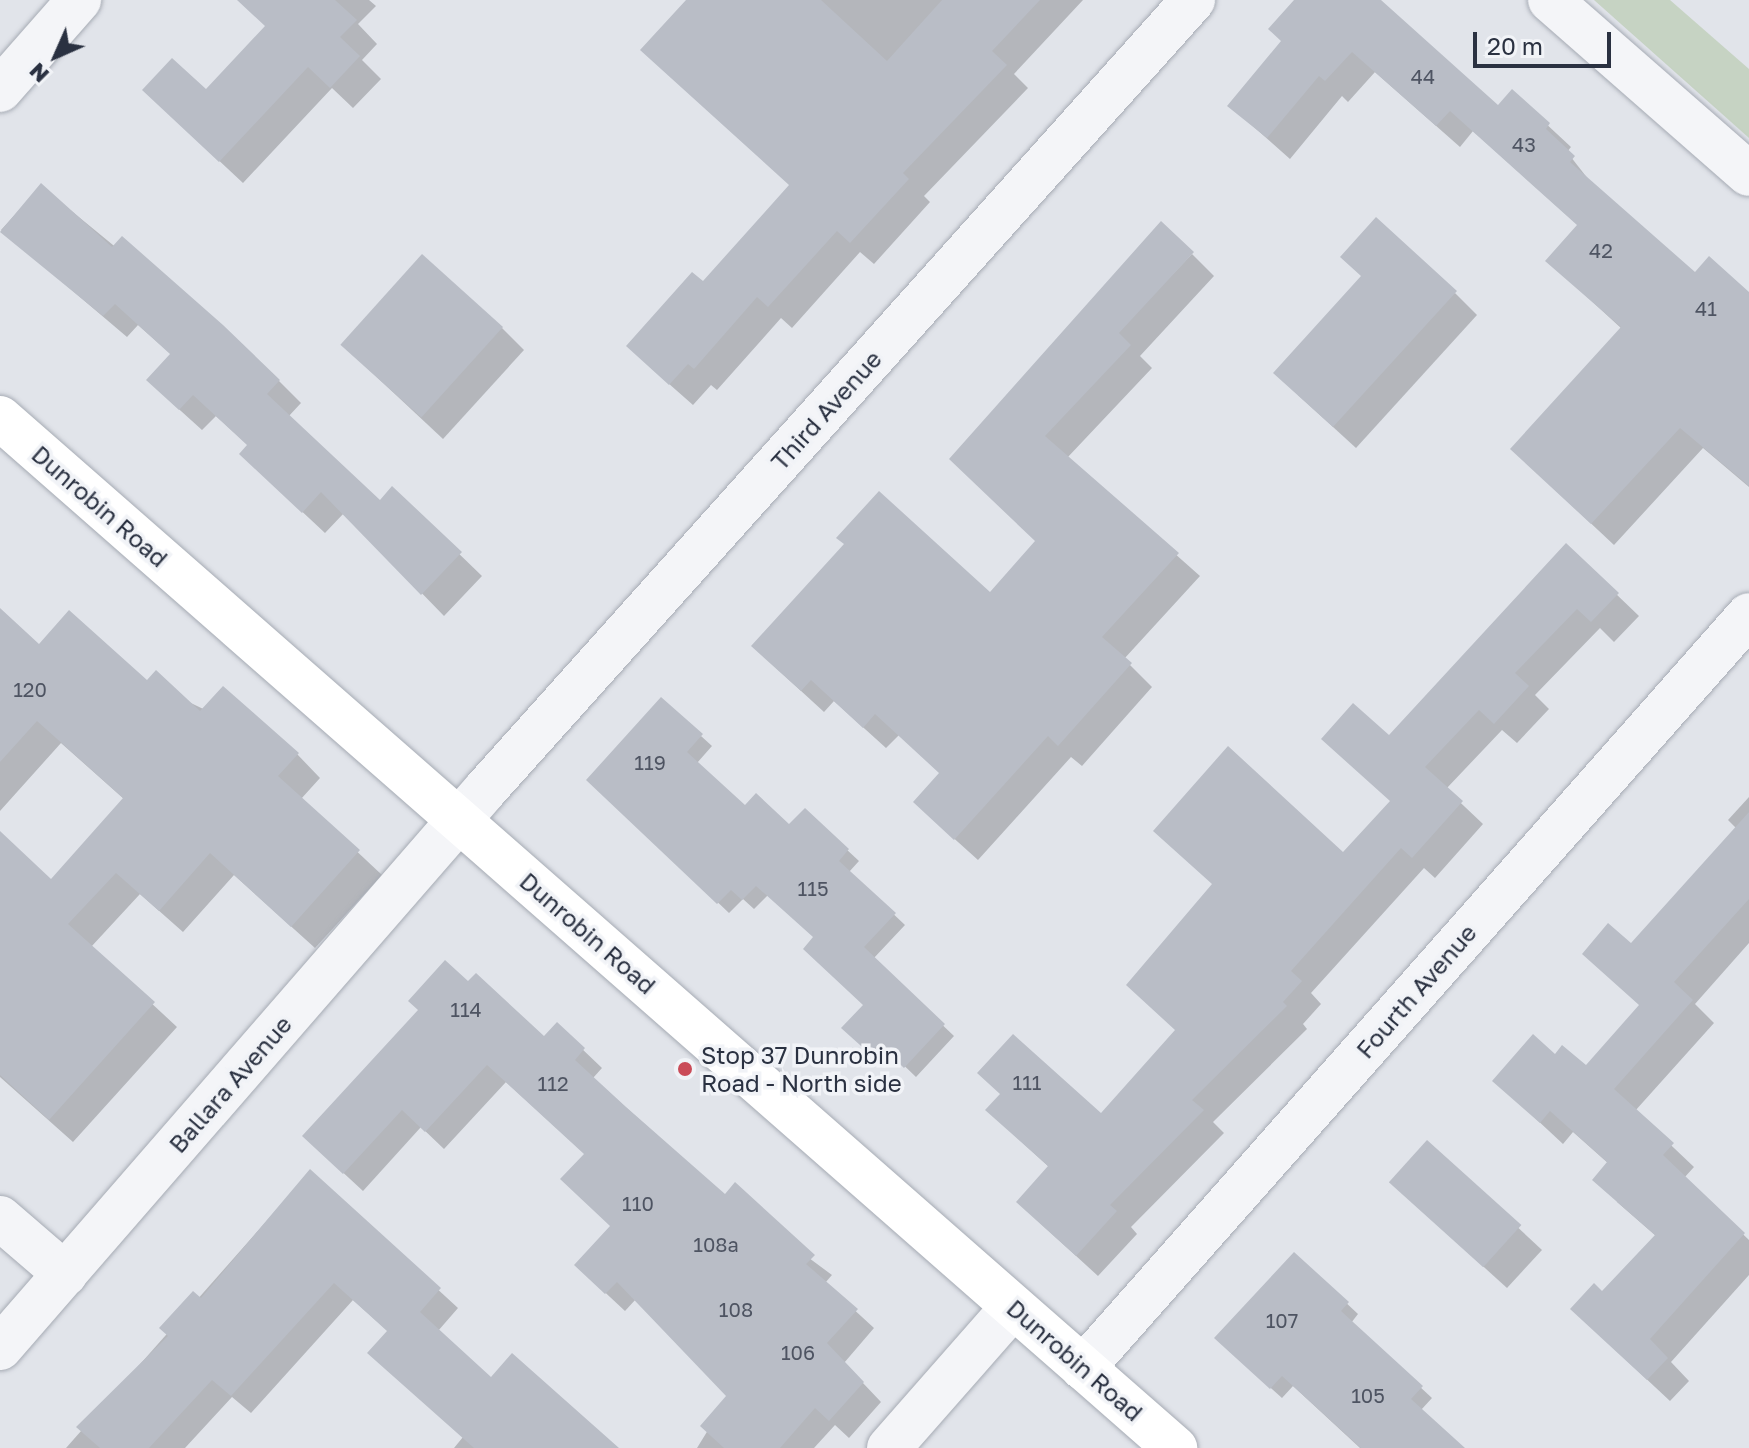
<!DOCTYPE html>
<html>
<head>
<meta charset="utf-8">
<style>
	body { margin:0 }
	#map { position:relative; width:1749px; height:1448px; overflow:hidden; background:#e1e4ea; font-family:"Golos Text",sans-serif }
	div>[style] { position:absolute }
	.green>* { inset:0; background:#c6d3c3 }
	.shadow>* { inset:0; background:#0003 }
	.building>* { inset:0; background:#b9bdc6; transform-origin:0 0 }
	.roads { filter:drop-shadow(0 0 2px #a6abb4) drop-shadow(0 0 2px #a6abb4) }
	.street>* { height:44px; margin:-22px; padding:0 22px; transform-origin:22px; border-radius:22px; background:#f4f5f8 }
	.secondary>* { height:44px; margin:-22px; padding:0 22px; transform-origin:22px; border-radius:22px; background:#fff }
	.dots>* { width:22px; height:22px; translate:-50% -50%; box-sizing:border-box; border:4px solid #f1f3f7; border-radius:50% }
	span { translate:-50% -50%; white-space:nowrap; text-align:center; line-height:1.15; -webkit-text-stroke:7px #f1f3f7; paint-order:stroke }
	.number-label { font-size:20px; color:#4e5462 }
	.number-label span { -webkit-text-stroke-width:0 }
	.street-label { font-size:24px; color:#2a3141 }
	.poi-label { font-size:24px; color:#2a3141 }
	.left { translate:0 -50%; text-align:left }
	.north { position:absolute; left:16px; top:16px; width:80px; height:80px; -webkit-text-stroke:6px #f1f3f7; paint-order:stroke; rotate:225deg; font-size:22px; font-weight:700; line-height:32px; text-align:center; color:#2a3141 }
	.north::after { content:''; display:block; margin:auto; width:28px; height:36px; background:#2a3141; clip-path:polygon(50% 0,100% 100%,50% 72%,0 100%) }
	.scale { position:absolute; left:1473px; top:32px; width:138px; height:36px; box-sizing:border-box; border:4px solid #2a3141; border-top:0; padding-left:10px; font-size:24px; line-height:28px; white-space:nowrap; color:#2a3141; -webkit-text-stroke:6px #f1f3f7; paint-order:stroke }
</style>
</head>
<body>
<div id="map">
	<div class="green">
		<i style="clip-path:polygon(1594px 0,1670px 0,1749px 69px,1749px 138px)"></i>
	</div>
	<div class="shadow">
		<i style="clip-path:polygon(240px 0,369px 0,376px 6px,358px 24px,377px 44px,362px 60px,381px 79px,353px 108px,332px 88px,243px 183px,167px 112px,206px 92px,267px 27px)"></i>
		<i style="clip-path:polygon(686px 0,1083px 0,1014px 74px,1028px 88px,924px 196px,930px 202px,874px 264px,860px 252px,792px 328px,781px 318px,717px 390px,711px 385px,693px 405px,651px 368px,703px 284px,791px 186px)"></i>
		<i style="clip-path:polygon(1297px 0,1378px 0,1499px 108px,1512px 92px,1571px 147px,1567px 152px,1592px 184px,1695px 275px,1749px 296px,1749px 487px,1703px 448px,1614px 545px,1535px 471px,1622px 329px,1548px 261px,1579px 226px,1473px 131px,1460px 147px,1375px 72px,1348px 102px,1342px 96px,1290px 159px,1230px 106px,1283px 41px)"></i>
		<i style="clip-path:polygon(41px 186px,279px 381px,301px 403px,288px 417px,380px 502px,392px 489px,482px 576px,444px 616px,344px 513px,325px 533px,264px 476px,249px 446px,216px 416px,202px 430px,171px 402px,172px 355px,138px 325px,127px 337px,1px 230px)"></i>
		<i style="clip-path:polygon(1192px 254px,1214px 276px,1140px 356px,1152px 368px,1067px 458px,1200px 576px,1124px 659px,1152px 687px,1082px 766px,1071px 757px,978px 860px,938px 824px,941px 774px,899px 735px,886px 748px,834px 701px,824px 712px,776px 668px,990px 595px,1037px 541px,974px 481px)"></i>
		<i style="clip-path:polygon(1455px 293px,1477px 315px,1356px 448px,1298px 395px)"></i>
		<i style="clip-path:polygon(502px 328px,524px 350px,443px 439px,365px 366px)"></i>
		<i style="clip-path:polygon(1566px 546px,1639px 616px,1614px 642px,1600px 628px,1535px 695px,1549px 709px,1517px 743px,1502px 730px,1446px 789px,1483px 824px,1435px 878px,1424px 868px,1311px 993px,1321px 1004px,1303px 1024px,1307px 1029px,1213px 1122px,1224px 1133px,1131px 1227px,1137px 1234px,1098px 1276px,1040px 1223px,1049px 1167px,987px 1110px,1101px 1116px,1392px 802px,1389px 738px)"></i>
		<i style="clip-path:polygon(0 642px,39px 647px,147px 682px,297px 754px,320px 778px,301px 799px,382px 875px,315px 948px,234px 875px,183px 932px,140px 894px,91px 947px,177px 1027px,73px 1142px,0 1077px,0 834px,51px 882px,124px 799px,61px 743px,0 811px)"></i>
		<i style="clip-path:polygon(701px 736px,712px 746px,697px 763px,746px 807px,790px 827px,805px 811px,859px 861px,849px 872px,905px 925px,873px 959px,954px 1036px,916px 1077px,891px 1053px,881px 1064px,855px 1039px,866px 1005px,815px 938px,768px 895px,754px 909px,743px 899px,729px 913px,589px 780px)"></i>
		<i style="clip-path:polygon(1749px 797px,1749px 943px,1695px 1004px,1714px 1023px,1635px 1111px,1694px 1167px,1684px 1178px,1749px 1240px,1749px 1275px,1671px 1362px,1689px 1381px,1670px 1401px,1595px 1331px,1602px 1294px,1656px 1236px,1617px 1202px,1609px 1164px,1573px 1132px,1563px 1144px,1495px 1081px,1555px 1057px,1586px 1068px,1641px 1006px,1584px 954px,1631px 946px,1737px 829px,1728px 820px)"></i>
		<i style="clip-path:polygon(468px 983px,544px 1039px,557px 1025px,602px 1068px,593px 1078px,725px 1196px,832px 1275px,825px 1283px,874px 1328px,844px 1363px,881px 1402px,849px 1438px,835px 1425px,814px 1448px,697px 1448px,729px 1396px,636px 1299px,625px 1311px,595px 1283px,612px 1226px,586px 1155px,506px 1082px,444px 1149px,421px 1127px,363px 1191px,323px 1154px)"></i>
		<i style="clip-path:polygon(1427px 1143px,1542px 1250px,1507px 1288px,1411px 1201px)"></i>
		<i style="clip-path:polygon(310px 1172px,458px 1308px,438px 1331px,491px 1380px,616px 1448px,454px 1448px,463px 1437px,389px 1332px,353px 1300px,251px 1413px,232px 1397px,185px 1448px,66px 1448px)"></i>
		<i style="clip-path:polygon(1294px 1254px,1358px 1314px,1351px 1323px,1432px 1398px,1421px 1410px,1464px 1448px,1360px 1448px,1293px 1386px,1282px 1398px,1227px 1349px)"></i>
	</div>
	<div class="building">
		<i style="clip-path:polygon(237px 0,335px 0,357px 20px,340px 37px,360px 56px,330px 88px,308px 67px,219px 162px,142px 90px,172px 58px,206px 89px,265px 26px)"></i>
		<i style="clip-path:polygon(686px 0,821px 0,887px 61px,942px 0,1040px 0,992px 51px,1007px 65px,903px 173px,909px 179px,850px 243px,837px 231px,768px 307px,757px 297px,694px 369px,688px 364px,669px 385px,626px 346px,692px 272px,703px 281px,789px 185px,640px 50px)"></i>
		<i style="clip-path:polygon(1294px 0,1381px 0,1498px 105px,1512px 89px,1550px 123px,1546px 129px,1575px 156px,1570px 162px,1695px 272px,1709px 256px,1749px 292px,1749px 486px,1680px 428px,1591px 524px,1510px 449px,1621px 327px,1545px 261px,1577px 225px,1450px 111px,1436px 126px,1352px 52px,1325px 81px,1319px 76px,1267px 138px,1227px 106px,1281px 41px,1268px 29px)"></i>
		<i style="clip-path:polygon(41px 183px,112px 247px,122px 236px,223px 325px,280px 380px,267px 394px,380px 500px,392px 486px,462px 552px,421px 595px,321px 492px,302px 513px,239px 454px,247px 445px,193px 395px,179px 410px,146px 380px,170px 354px,115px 304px,103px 316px,0 232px)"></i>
		<i style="clip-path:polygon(1376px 217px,1457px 291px,1333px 427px,1273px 373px,1361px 276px,1340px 257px)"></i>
		<i style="clip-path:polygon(1161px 221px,1194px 252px,1119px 333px,1131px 345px,1045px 436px,1179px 553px,1102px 637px,1132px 663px,1058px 746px,1048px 736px,954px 840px,913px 802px,939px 773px,875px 714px,863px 728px,811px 680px,801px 691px,751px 646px,844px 544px,836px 538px,879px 491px,990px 592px,1035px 541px,949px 459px)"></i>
		<i style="left:422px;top:254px;width:109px;height:122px;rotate:42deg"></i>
		<i style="clip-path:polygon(1566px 543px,1619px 593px,1591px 622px,1577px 609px,1515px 673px,1529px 686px,1494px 724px,1479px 710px,1425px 767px,1463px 801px,1412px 858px,1401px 848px,1291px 971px,1302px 981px,1283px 1002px,1287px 1006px,1192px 1100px,1204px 1110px,1110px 1205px,1117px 1211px,1076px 1256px,1016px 1202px,1048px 1166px,985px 1110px,1000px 1094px,977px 1073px,1013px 1034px,1101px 1113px,1175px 1030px,1126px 985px,1212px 884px,1153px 831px,1228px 746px,1343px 852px,1390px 801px,1321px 739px,1353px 703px,1389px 735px)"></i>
		<i style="clip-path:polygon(0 608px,39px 644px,69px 610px,147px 680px,156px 670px,200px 711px,223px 686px,299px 753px,278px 776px,360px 850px,291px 927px,210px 853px,159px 911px,116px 873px,68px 924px,155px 1002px,49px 1120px,0 1075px,0 831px,51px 879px,123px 798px,37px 721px,0 762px)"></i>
		<i style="clip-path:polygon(661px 697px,703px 734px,687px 752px,745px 805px,756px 793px,789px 824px,805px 808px,849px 849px,839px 861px,896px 913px,864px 947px,945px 1024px,904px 1068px,879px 1044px,870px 1054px,841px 1028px,863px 1005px,803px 949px,813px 937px,756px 886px,742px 900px,731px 890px,717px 904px,586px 780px)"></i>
		<i style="clip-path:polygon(1749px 812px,1749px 899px,1674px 982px,1693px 1000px,1614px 1089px,1674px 1143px,1663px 1155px,1745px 1233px,1650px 1339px,1668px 1358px,1647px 1380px,1570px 1309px,1594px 1283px,1602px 1291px,1655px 1235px,1592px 1180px,1607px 1162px,1550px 1111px,1540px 1123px,1492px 1081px,1533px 1034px,1555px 1054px,1562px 1045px,1586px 1065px,1639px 1005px,1582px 954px,1608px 923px,1631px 943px)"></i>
		<i style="clip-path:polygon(445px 960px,468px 981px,476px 973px,544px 1036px,557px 1022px,585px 1048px,575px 1060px,626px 1107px,725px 1194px,735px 1182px,815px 1255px,806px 1264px,858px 1309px,827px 1343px,864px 1382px,829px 1421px,815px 1408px,780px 1448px,724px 1448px,700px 1426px,726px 1396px,617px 1282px,605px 1294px,574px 1265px,610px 1226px,560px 1179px,584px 1154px,487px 1065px,425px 1132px,402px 1110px,343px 1174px,302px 1136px,418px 1010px,408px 1001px)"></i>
		<i style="left:1427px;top:1140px;width:127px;height:57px;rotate:42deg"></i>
		<i style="clip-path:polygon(310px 1169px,441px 1288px,420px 1312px,491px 1377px,512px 1353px,619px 1448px,474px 1448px,367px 1353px,387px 1331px,334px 1283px,231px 1396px,212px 1380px,149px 1448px,100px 1448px,76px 1427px,168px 1336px,159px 1328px,193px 1291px,201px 1298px)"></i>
		<i style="clip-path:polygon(1294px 1252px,1349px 1302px,1341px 1311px,1423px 1386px,1411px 1399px,1465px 1448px,1361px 1448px,1282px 1376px,1270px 1389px,1214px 1338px)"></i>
	</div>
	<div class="roads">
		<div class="street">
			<i style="left:1550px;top:0;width:264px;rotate:41.2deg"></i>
			<i style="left:0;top:90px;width:120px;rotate:-48.7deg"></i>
			<i style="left:0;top:1218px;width:86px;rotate:40.7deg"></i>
			<i style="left:0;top:1348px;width:739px;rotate:-49deg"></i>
			<i style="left:485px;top:790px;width:1061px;rotate:-48.13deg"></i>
			<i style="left:1083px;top:1368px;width:1005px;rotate:-48.51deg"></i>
			<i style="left:889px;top:1448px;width:188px;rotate:-48.7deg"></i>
		</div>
		<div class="secondary">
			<i style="left:0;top:418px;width:1563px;rotate:41.24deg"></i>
		</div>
	</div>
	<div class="dots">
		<i style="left:685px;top:1069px;background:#ca4b58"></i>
	</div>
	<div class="number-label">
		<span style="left:1423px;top:76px">44</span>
		<span style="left:1524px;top:144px">43</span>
		<span style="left:1601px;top:250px">42</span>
		<span style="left:1706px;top:308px">41</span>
		<span style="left:30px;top:689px">120</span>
		<span style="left:650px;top:762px">119</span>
		<span style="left:813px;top:888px">115</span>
		<span style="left:466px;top:1009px">114</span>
		<span style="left:1027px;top:1082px">111</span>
		<span style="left:553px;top:1083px">112</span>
		<span style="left:638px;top:1203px">110</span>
		<span style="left:716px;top:1244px">108a</span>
		<span style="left:736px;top:1309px">108</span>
		<span style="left:1282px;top:1320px">107</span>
		<span style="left:798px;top:1352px">106</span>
		<span style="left:1368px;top:1395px">105</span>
	</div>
	<div class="street-label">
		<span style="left:826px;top:410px;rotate:-48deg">Third Avenue</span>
		<span style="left:100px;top:506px;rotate:41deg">Dunrobin Road</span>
		<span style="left:588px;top:933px;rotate:41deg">Dunrobin Road</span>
		<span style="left:1416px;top:991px;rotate:-49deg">Fourth Avenue</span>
		<span style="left:230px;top:1084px;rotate:-49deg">Ballara Avenue</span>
		<span style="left:1075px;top:1360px;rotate:41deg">Dunrobin Road</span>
	</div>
	<div class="poi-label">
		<span class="left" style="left:701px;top:1069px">Stop 37 Dunrobin<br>Road - North side</span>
	</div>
	<div class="north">N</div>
	<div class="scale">20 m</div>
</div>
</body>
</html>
